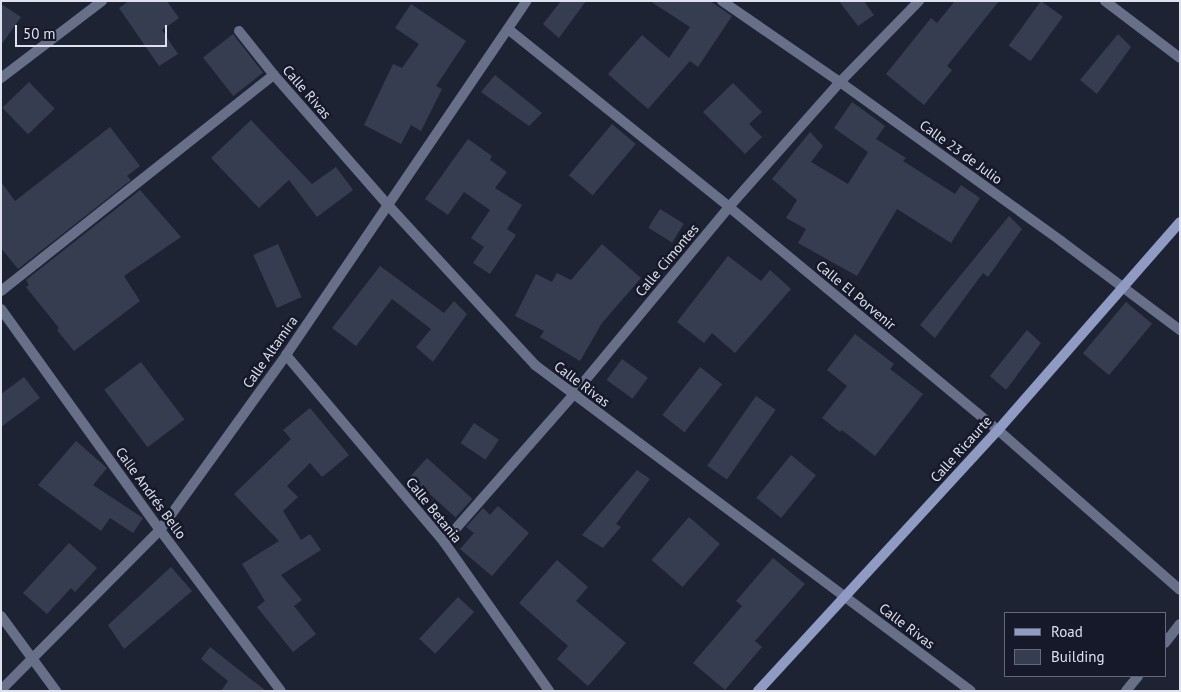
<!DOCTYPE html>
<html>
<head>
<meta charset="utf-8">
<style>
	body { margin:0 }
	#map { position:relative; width:1181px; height:692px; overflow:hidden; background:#1e2334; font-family:"PT Sans",sans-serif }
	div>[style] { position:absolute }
	.building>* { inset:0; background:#373d50; transform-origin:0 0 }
	.street>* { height:10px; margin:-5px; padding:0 5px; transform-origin:5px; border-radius:5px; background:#686f88 }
	.secondary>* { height:10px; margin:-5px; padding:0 5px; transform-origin:5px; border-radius:5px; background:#8f9bc2 }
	span { translate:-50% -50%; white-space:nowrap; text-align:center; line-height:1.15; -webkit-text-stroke:5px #15192a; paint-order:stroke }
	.street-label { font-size:14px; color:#dee1ee }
	.frame { position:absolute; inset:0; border:2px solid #dee1ee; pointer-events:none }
	.legend { position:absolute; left:1004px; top:612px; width:162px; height:65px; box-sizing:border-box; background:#15192a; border:1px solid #656978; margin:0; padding:6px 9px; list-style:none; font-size:15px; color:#dee1ee }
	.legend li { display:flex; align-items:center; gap:10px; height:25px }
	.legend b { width:25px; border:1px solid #656978 }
	.scale { position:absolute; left:15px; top:25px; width:152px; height:22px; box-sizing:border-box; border:2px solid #dee1ee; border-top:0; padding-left:6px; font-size:15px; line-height:18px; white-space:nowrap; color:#dee1ee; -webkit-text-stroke:4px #15192a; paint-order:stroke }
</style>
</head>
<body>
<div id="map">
	<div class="building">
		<i style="clip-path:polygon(129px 1px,167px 1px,179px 18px,162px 30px,178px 54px,159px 66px,119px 8px)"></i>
		<i style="clip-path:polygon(561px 1px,586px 1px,559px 38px,543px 24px)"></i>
		<i style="clip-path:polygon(650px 1px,710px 1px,732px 16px,698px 67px,690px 61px,648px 109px,608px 74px,642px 35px,669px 58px,690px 27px)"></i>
		<i style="clip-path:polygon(839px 1px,864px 1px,874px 15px,858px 26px)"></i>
		<i style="clip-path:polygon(955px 1px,999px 1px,947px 66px,952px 70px,924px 105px,886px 74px,931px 18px,937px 23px)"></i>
		<i style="left:1041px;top:1px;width:27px;height:55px;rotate:36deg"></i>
		<i style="clip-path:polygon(1px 4px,21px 17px,1px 45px)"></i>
		<i style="clip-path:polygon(411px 4px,466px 41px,436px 86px,442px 89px,421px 131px,411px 125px,401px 144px,364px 125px,393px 64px,402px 68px,419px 44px,395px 28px)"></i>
		<i style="left:233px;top:34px;width:49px;height:38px;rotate:52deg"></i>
		<i style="clip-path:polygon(1118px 34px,1131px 47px,1097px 94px,1080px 80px)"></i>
		<i style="clip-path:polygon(495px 75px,542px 113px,529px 126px,481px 92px)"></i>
		<i style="left:29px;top:82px;width:37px;height:37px;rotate:46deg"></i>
		<i style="clip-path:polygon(733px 83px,762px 112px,749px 124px,762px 137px,745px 154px,703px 112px)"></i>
		<i style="clip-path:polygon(852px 102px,885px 126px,876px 139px,906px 158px,903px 161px,955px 194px,961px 185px,980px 198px,951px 243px,897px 209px,857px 276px,798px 243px,806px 229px,786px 218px,797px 200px,772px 179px,810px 132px,823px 146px,811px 162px,848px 184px,868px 152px,834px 128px)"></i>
		<i style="clip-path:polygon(251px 120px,312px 184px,336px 167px,353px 190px,317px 217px,289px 180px,259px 208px,211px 158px)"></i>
		<i style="left:612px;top:124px;width:31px;height:67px;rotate:40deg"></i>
		<i style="clip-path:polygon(110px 127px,140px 166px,127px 176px,131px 180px,18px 269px,1px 248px,1px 182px,15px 201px)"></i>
		<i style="clip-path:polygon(468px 139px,492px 156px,490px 160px,507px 172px,495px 188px,522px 205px,507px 229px,516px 235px,490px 274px,473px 263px,484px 247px,471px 238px,490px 210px,464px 192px,448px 215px,425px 199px)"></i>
		<i style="clip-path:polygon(140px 190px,181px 237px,124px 276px,140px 301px,74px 351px,57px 330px,59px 328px,26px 287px,29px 285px,26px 280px)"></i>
		<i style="left:660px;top:209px;width:28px;height:22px;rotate:32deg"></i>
		<i style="clip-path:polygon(1009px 216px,1022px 229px,988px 277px,983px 273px,935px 338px,920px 325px)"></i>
		<i style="left:278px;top:244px;width:58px;height:27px;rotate:66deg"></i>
		<i style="clip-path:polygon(602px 244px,641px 278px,602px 323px,580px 361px,540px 337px,544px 331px,515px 316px,536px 274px,552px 282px,557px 273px,571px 280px)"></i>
		<i style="clip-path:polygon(728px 256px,761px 281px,770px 270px,791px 289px,735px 353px,712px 333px,704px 343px,677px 322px)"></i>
		<i style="clip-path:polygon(380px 266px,444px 313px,454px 301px,467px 314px,433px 362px,416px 347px,431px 329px,392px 299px,356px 346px,332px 328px)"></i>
		<i style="left:1126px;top:302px;width:34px;height:67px;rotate:40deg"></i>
		<i style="clip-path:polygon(1027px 330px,1041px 343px,1006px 390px,990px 376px)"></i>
		<i style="clip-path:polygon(855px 334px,894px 364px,890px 369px,923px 394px,875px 456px,842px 430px,840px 432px,822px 418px,847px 386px,827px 370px)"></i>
		<i style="left:622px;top:359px;width:32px;height:26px;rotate:36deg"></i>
		<i style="left:141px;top:362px;width:72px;height:46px;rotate:53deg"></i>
		<i style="left:700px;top:367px;width:28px;height:61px;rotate:38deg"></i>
		<i style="clip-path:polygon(24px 377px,40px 398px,1px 427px,1px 394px)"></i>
		<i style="left:756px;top:396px;width:24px;height:85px;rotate:35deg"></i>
		<i style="clip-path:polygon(310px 408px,349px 455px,322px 477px,310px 463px,287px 486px,298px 497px,283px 511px,301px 540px,310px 534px,321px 550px,281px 575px,302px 600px,294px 606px,316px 634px,293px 652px,257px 607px,265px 601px,242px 564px,279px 541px,234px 494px,291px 439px,283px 430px)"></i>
		<i style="left:474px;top:423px;width:30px;height:24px;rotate:34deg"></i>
		<i style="clip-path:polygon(76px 441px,107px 468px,93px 485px,143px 518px,133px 533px,110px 518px,101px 531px,38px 485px)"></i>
		<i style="left:791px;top:455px;width:32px;height:55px;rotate:39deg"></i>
		<i style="left:427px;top:458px;width:61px;height:25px;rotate:42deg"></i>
		<i style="clip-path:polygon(637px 470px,650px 479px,616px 524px,621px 527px,603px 548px,582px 535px)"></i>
		<i style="clip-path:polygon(498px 506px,529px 533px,492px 576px,460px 549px,474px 533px,466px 527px,483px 508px,490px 515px)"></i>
		<i style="left:689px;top:517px;width:41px;height:57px;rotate:41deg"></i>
		<i style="clip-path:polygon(69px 543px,97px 568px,75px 592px,71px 588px,47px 614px,23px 593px)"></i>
		<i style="clip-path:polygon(773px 558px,805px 584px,755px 641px,762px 647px,725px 690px,693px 663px,742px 606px,736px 601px)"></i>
		<i style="clip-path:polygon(557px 560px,588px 587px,576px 601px,626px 643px,588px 686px,557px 659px,568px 646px,519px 603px)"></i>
		<i style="clip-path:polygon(171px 567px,192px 591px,124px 649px,108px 625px)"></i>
		<i style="left:458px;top:597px;width:22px;height:57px;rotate:43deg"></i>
		<i style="clip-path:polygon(210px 647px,266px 691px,221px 691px,228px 681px,201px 659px)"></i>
	</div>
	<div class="street">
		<i style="left:722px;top:1px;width:143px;rotate:34.5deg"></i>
		<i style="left:840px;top:82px;width:272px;rotate:35.7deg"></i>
		<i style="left:1061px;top:241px;width:149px;rotate:36.8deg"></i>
		<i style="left:1105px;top:1px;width:94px;rotate:37.2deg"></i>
		<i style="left:508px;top:29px;width:284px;rotate:38.8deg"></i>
		<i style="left:729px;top:207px;width:349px;rotate:39.7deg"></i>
		<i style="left:998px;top:430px;width:242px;rotate:41.3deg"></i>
		<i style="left:239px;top:31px;width:56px;rotate:51.5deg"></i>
		<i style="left:274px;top:75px;width:171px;rotate:48.8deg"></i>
		<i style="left:387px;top:204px;width:219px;rotate:47.4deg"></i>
		<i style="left:535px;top:365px;width:544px;rotate:36.79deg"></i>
		<i style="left:1px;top:78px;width:127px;rotate:-37.3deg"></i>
		<i style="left:1px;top:291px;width:348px;rotate:-38.4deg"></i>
		<i style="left:1px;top:309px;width:272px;rotate:54.3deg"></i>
		<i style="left:160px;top:530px;width:201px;rotate:53.1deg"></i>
		<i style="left:286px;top:355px;width:245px;rotate:49.8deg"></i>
		<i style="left:444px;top:542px;width:182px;rotate:54.8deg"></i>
		<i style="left:444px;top:542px;width:196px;rotate:-48.7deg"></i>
		<i style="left:573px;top:395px;width:244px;rotate:-50.3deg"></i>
		<i style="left:729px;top:207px;width:167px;rotate:-48.4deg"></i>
		<i style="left:840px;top:82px;width:113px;rotate:-45.7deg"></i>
		<i style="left:1px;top:616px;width:93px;rotate:53.7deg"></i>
		<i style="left:1165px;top:643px;width:24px;rotate:-52deg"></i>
		<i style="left:1px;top:690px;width:226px;rotate:-45.2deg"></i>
		<i style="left:160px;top:530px;width:216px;rotate:-54.2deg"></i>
		<i style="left:286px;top:355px;width:428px;rotate:-55.8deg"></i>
		<i style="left:1126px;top:691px;width:19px;rotate:-51deg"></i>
	</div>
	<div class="secondary">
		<i style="left:758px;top:691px;width:355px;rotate:-47.4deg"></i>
		<i style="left:998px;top:430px;width:276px;rotate:-48.8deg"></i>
	</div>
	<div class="street-label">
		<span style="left:307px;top:92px;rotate:49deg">Calle Rivas</span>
		<span style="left:961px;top:152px;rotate:36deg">Calle 23 de Julio</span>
		<span style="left:667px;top:260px;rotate:-50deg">Calle Cimontes</span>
		<span style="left:856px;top:295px;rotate:40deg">Calle El Porvenir</span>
		<span style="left:270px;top:352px;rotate:-55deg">Calle Altamira</span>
		<span style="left:582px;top:384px;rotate:37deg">Calle Rivas</span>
		<span style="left:961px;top:449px;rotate:-48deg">Calle Ricaurte</span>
		<span style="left:151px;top:493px;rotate:54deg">Calle Andrés Bello</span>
		<span style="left:434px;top:510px;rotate:51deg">Calle Betania</span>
		<span style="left:907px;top:626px;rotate:37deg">Calle Rivas</span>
	</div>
	<div class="frame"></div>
	<ul class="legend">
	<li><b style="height:6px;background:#8f9bc2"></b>Road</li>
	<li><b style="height:14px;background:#373d50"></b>Building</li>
	</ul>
	<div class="scale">50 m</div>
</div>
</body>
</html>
